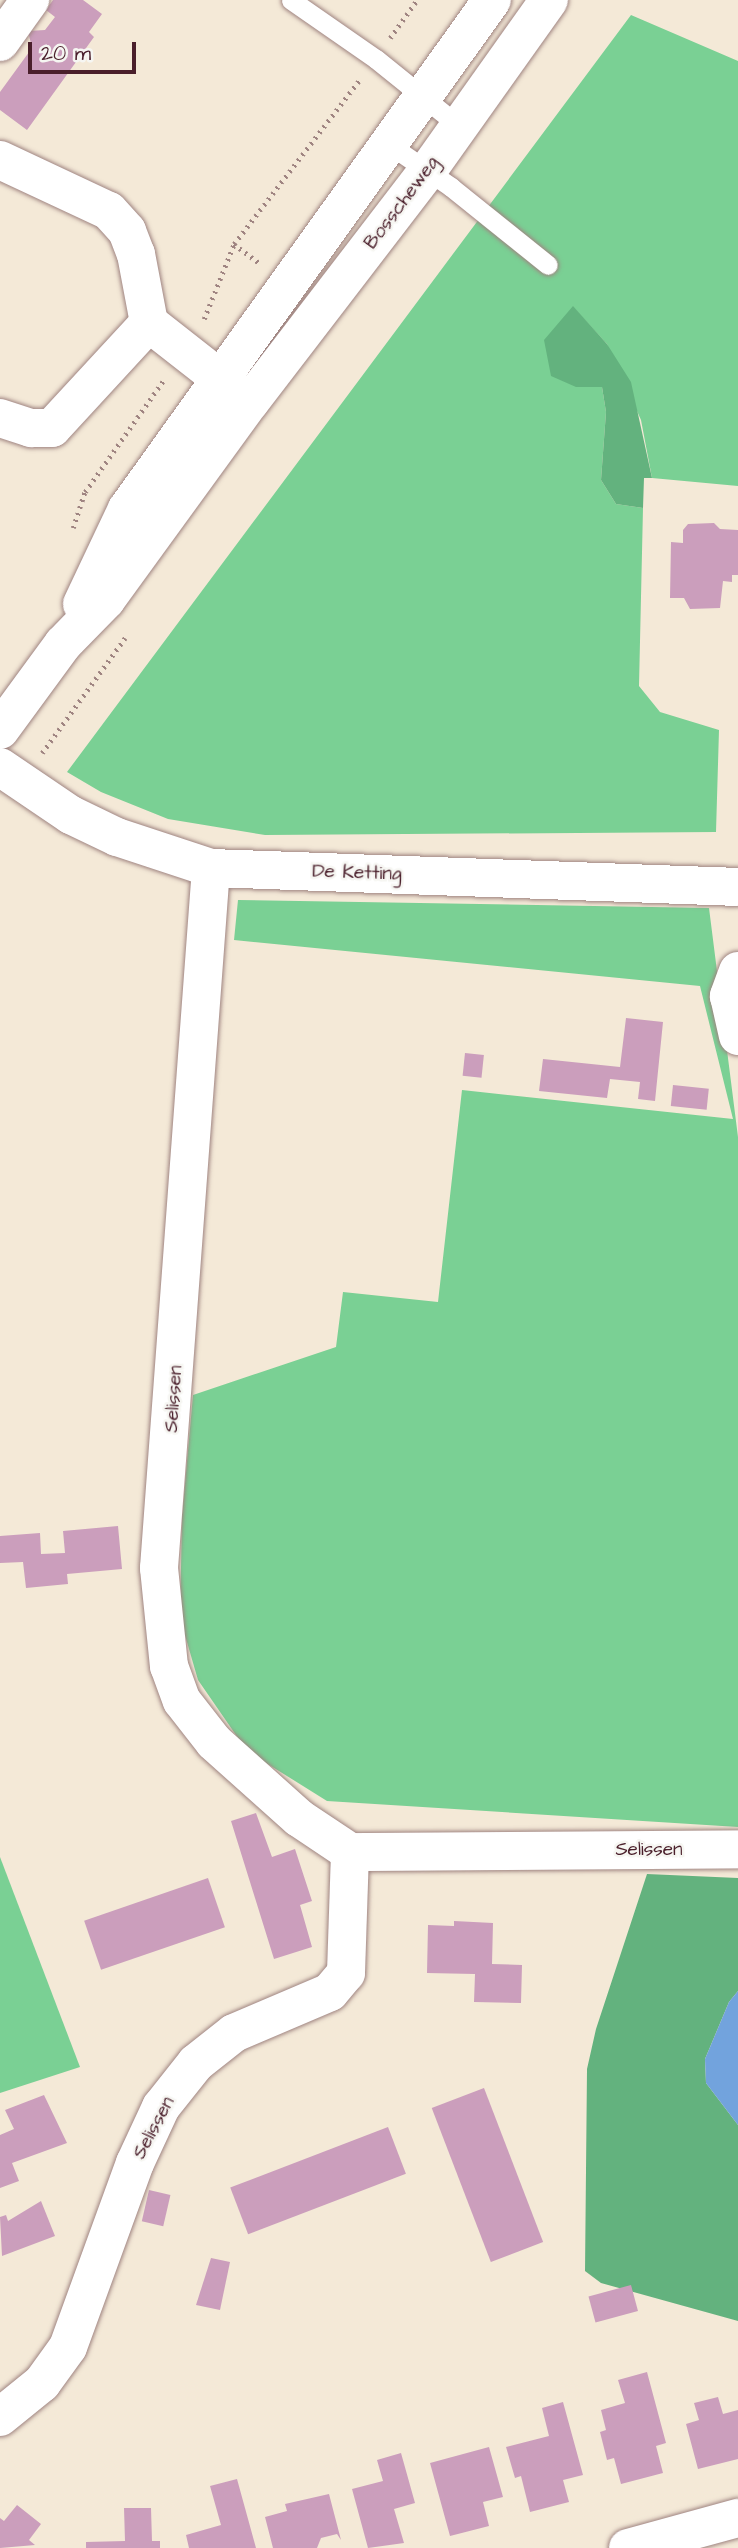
<!DOCTYPE html>
<html>
<head>
<meta charset="utf-8">
<style>
	body { margin:0 }
	#map { position:relative; width:738px; height:2548px; overflow:hidden; background:#f4e9d7; font-family:"Architects Daughter",sans-serif }
	div>[style] { position:absolute }
	.green>* { inset:0; background:#7ad094 }
	.forest>* { inset:0; background:#63b27e }
	.water>* { inset:0; background:#72a3dd }
	.building>* { inset:0; background:#cb9ebc; transform-origin:0 0 }
	.path>* { height:4.5px; margin-top:-2.25px; transform-origin:0; background:repeating-linear-gradient(90deg,#9f8481 0 2px,transparent 0 7px) }
	.roads { filter:drop-shadow(0 0 2px #9f8481) drop-shadow(0 0 2px #9f8481) }
	.lane>* { height:19px; margin:-9.5px; padding:0 9.5px; transform-origin:9.5px; border-radius:9.5px; background:#fff }
	.street>* { height:38px; margin:-19px; padding:0 19px; transform-origin:19px; border-radius:19px; background:#fff }
	.secondary>* { height:38px; margin:-19px; padding:0 19px; transform-origin:19px; border-radius:19px; background:#fff }
	span { translate:-50% -50%; white-space:nowrap; text-align:center; line-height:1.15; -webkit-text-stroke:5px #f6f6f2; paint-order:stroke }
	.street-label { font-size:19px; color:#4a1f2b }
	.scale { position:absolute; left:28px; top:42px; width:108px; height:32px; box-sizing:border-box; border:4px solid #4a1f2b; border-top:0; padding-left:9px; font-size:21px; line-height:24px; white-space:nowrap; color:#4a1f2b; -webkit-text-stroke:5px #f6f6f2; paint-order:stroke }
</style>
</head>
<body>
<div id="map">
	<div class="green">
		<i style="clip-path:polygon(631px 15px,738px 61px,738px 486px,652px 478px,641px 420px,607px 344px,573px 307px,576px 387px,602px 387px,606px 412px,601px 480px,616px 504px,643px 508px,639px 686px,660px 712px,719px 730px,716px 832px,265px 835px,168px 819px,101px 792px,67px 772px)"></i>
		<i style="clip-path:polygon(238px 900px,709px 908px,738px 1137px,738px 1827px,327px 1801px,247px 1751px,198px 1680px,180px 1618px,182px 1517px,193px 1395px,336px 1347px,343px 1292px,438px 1302px,462px 1090px,733px 1119px,700px 986px,234px 940px)"></i>
		<i style="clip-path:polygon(0 1857px,80px 2067px,0 2093px)"></i>
	</div>
	<div class="forest">
		<i style="clip-path:polygon(573px 306px,607px 344px,631px 382px,652px 478px,644px 478px,643px 508px,616px 504px,601px 480px,606px 412px,602px 387px,576px 387px,551px 376px,544px 340px)"></i>
		<i style="clip-path:polygon(647px 1874px,738px 1878px,738px 1991px,729px 2002px,705px 2059px,706px 2083px,738px 2125px,738px 2321px,601px 2283px,585px 2271px,587px 2069px,596px 2029px)"></i>
	</div>
	<div class="water">
		<i style="clip-path:polygon(738px 1991px,738px 2125px,706px 2083px,705px 2059px,729px 2002px)"></i>
	</div>
	<div class="building">
		<i style="clip-path:polygon(53px 0,83px 0,102px 14px,89px 32px,94px 37px,27px 130px,0 110px,0 92px,32px 48px,28px 31px,45px 30px,55px 17px,46px 10px)"></i>
		<i style="clip-path:polygon(714px 523px,720px 529px,738px 530px,738px 575px,732px 575px,732px 582px,723px 581px,720px 608px,690px 609px,684px 598px,670px 598px,671px 542px,683px 543px,683px 530px,688px 524px)"></i>
		<i style="clip-path:polygon(626px 1018px,663px 1022px,655px 1101px,638px 1099px,640px 1082px,610px 1079px,607px 1098px,539px 1091px,543px 1059px,620px 1067px)"></i>
		<i style="left:465px;top:1053px;width:19px;height:23px;rotate:6deg"></i>
		<i style="left:673px;top:1085px;width:36px;height:21px;rotate:6deg"></i>
		<i style="clip-path:polygon(118px 1526px,122px 1569px,67px 1574px,68px 1584px,26px 1588px,23px 1562px,0 1563px,0 1536px,40px 1533px,41px 1554px,65px 1553px,63px 1531px)"></i>
		<i style="clip-path:polygon(256px 1813px,272px 1857px,295px 1849px,312px 1901px,300px 1905px,312px 1947px,274px 1959px,231px 1821px)"></i>
		<i style="left:208px;top:1878px;width:52px;height:131px;rotate:71deg"></i>
		<i style="clip-path:polygon(454px 1921px,493px 1923px,492px 1964px,522px 1965px,521px 2003px,474px 2002px,475px 1974px,427px 1973px,428px 1925px,454px 1926px)"></i>
		<i style="left:484px;top:2088px;width:165px;height:56px;rotate:69deg"></i>
		<i style="clip-path:polygon(44px 2095px,67px 2143px,12px 2163px,19px 2181px,0 2188px,0 2135px,14px 2129px,5px 2110px)"></i>
		<i style="left:388px;top:2127px;width:50px;height:169px;rotate:69deg"></i>
		<i style="left:149px;top:2190px;width:22px;height:32px;rotate:13deg"></i>
		<i style="clip-path:polygon(41px 2201px,55px 2236px,2px 2256px,0 2217px,6px 2215px,8px 2221px)"></i>
		<i style="clip-path:polygon(211px 2258px,230px 2262px,220px 2310px,196px 2305px)"></i>
		<i style="left:631px;top:2285px;width:27px;height:44px;rotate:75deg"></i>
		<i style="clip-path:polygon(647px 2372px,666px 2443px,656px 2446px,663px 2473px,621px 2484px,614px 2458px,607px 2460px,600px 2432px,606px 2430px,601px 2410px,625px 2403px,618px 2380px)"></i>
		<i style="clip-path:polygon(718px 2397px,723px 2414px,738px 2410px,738px 2459px,698px 2469px,686px 2424px,699px 2420px,694px 2403px)"></i>
		<i style="clip-path:polygon(563px 2402px,583px 2475px,563px 2480px,569px 2502px,530px 2512px,521px 2476px,515px 2478px,506px 2447px,549px 2436px,542px 2408px)"></i>
		<i style="clip-path:polygon(489px 2447px,503px 2497px,483px 2502px,489px 2526px,450px 2536px,430px 2463px)"></i>
		<i style="clip-path:polygon(401px 2453px,415px 2503px,394px 2509px,404px 2543px,368px 2548px,352px 2489px,383px 2481px,377px 2460px)"></i>
		<i style="clip-path:polygon(237px 2479px,256px 2548px,189px 2548px,186px 2535px,221px 2525px,210px 2486px)"></i>
		<i style="clip-path:polygon(329px 2494px,341px 2540px,337px 2534px,321px 2538px,317px 2548px,273px 2548px,265px 2517px,287px 2511px,285px 2504px)"></i>
		<i style="clip-path:polygon(17px 2505px,41px 2524px,29px 2540px,35px 2545px,0 2548px,0 2518px,4px 2521px)"></i>
		<i style="clip-path:polygon(124px 2508px,151px 2508px,152px 2541px,160px 2541px,160px 2548px,86px 2548px,86px 2542px,125px 2541px)"></i>
	</div>
	<div class="path">
		<i style="left:390px;top:38px;width:47px;rotate:-54.6deg"></i>
		<i style="left:234px;top:244px;width:31px;rotate:37deg"></i>
		<i style="left:204px;top:319px;width:81px;rotate:-68.2deg"></i>
		<i style="left:234px;top:244px;width:208px;rotate:-52.6deg"></i>
		<i style="left:73px;top:528px;width:38px;rotate:-72deg"></i>
		<i style="left:85px;top:492px;width:136px;rotate:-54.9deg"></i>
		<i style="left:42px;top:753px;width:142px;rotate:-54.2deg"></i>
	</div>
	<div class="roads">
		<div class="lane">
			<i style="left:291px;top:0;width:103px;rotate:34.8deg"></i>
			<i style="left:376px;top:59px;width:107px;rotate:38.9deg"></i>
			<i style="left:387px;top:143px;width:78px;rotate:34.5deg"></i>
			<i style="left:451px;top:187px;width:124px;rotate:38.8deg"></i>
		</div>
		<div class="street">
			<i style="left:0;top:42px;width:52px;rotate:-54.5deg"></i>
			<i style="left:0;top:160px;width:120px;rotate:25.1deg"></i>
			<i style="left:109px;top:211px;width:27px;rotate:48deg"></i>
			<i style="left:127px;top:231px;width:25px;rotate:69deg"></i>
			<i style="left:136px;top:254px;width:70px;rotate:79.3deg"></i>
			<i style="left:0;top:418px;width:33px;rotate:18deg"></i>
			<i style="left:31px;top:428px;width:21px"></i>
			<i style="left:52px;top:428px;width:143px;rotate:-47.3deg"></i>
			<i style="left:149px;top:323px;width:123px;rotate:38.1deg"></i>
			<i style="left:0;top:767px;width:86px;rotate:34.1deg"></i>
			<i style="left:71px;top:815px;width:51px;rotate:25.6deg"></i>
			<i style="left:117px;top:837px;width:99px;rotate:18.3deg"></i>
			<i style="left:211px;top:868px;width:527px;rotate:2.06deg"></i>
			<i style="left:211px;top:868px;width:702px;rotate:94.25deg"></i>
			<i style="left:159px;top:1568px;width:99px;rotate:84.2deg"></i>
			<i style="left:169px;top:1666px;width:37px;rotate:70deg"></i>
			<i style="left:182px;top:1701px;width:52px;rotate:52deg"></i>
			<i style="left:214px;top:1742px;width:114px;rotate:41.8deg"></i>
			<i style="left:299px;top:1818px;width:61px;rotate:33.7deg"></i>
			<i style="left:350px;top:1852px;width:388px;rotate:-0.4deg"></i>
			<i style="left:738px;top:971px;width:27px;rotate:110deg"></i>
			<i style="left:729px;top:996px;width:41px;rotate:77.3deg"></i>
			<i style="left:0;top:2417px;width:54px;rotate:-39deg"></i>
			<i style="left:42px;top:2383px;width:44px;rotate:-54.2deg"></i>
			<i style="left:68px;top:2347px;width:196px;rotate:-70deg"></i>
			<i style="left:135px;top:2163px;width:62px;rotate:-65.1deg"></i>
			<i style="left:161px;top:2107px;width:56px;rotate:-51.5deg"></i>
			<i style="left:196px;top:2063px;width:48px;rotate:-38.3deg"></i>
			<i style="left:234px;top:2033px;width:104px;rotate:-23.1deg"></i>
			<i style="left:330px;top:1992px;width:25px;rotate:-50deg"></i>
			<i style="left:346px;top:1973px;width:121px;rotate:-88.1deg"></i>
		</div>
		<div class="secondary">
			<i style="left:82px;top:604px;width:105px;rotate:-64.7deg"></i>
			<i style="left:127px;top:509px;width:626px;rotate:-54.36deg"></i>
			<i style="left:0;top:730px;width:107px;rotate:-53.8deg"></i>
			<i style="left:63px;top:644px;width:62px;rotate:-45.7deg"></i>
			<i style="left:106px;top:600px;width:245px;rotate:-54deg"></i>
			<i style="left:250px;top:402px;width:289px;rotate:-52.5deg"></i>
			<i style="left:426px;top:173px;width:212px;rotate:-54.6deg"></i>
			<i style="left:628px;top:2548px;width:114px;rotate:-15.3deg"></i>
		</div>
	</div>
	<div class="street-label">
		<span style="left:402px;top:203px;rotate:-53deg">Bosscheweg</span>
		<span style="left:357px;top:873px;rotate:2deg">De Ketting</span>
		<span style="left:174px;top:1399px;rotate:-86deg">Selissen</span>
		<span style="left:649px;top:1850px">Selissen</span>
		<span style="left:154px;top:2128px;rotate:-62deg">Selissen</span>
	</div>
	<div class="scale">20 m</div>
</div>
</body>
</html>
